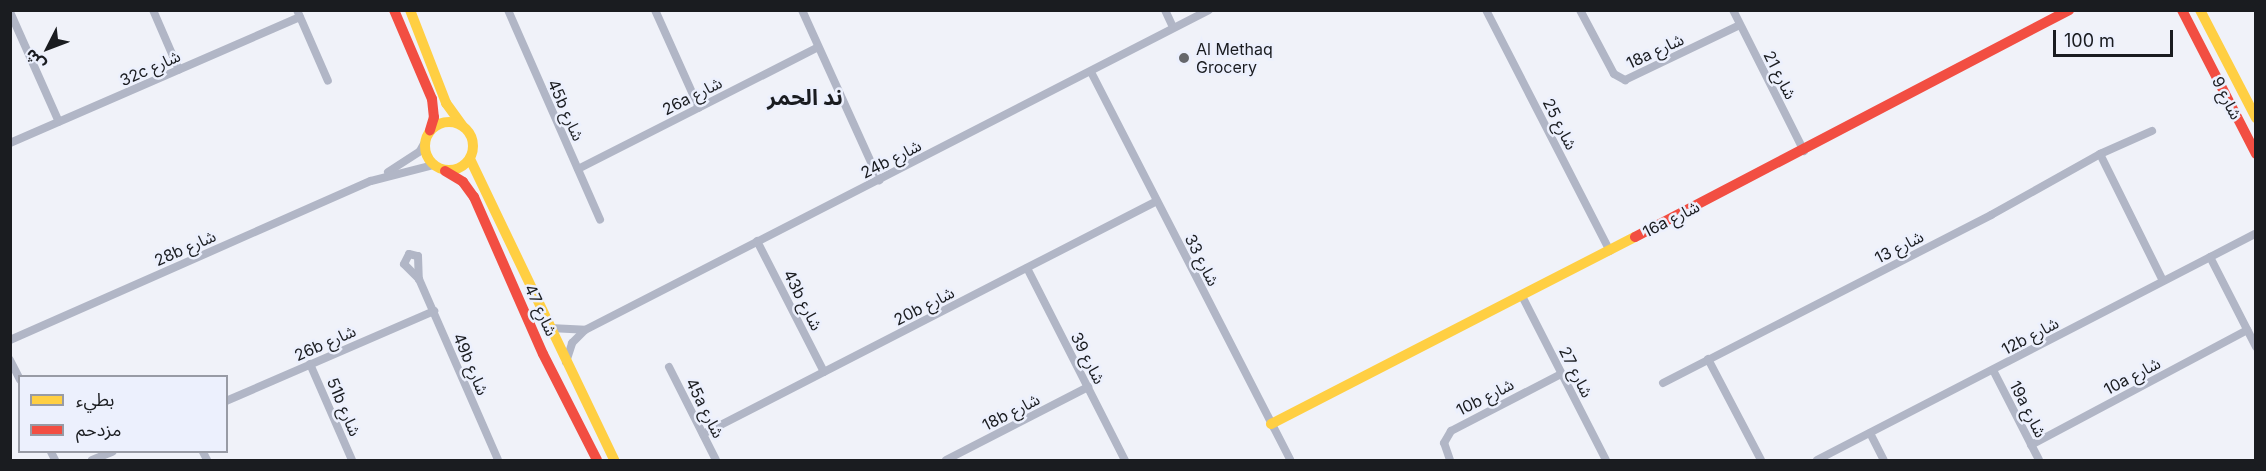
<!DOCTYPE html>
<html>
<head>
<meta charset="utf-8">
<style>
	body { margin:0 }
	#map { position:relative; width:2266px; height:471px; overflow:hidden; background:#f0f2f9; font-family:Inter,"Noto Sans Arabic",sans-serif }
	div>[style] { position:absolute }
	.street>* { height:8px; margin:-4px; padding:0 4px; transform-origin:4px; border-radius:4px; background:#b1b6c6 }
	.slow>* { height:10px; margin:-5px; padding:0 5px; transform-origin:5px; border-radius:5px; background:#ffcf43 }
	.slow>.ring { margin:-5px; padding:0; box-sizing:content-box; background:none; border:10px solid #ffcf43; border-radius:50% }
	.jam>* { height:10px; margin:-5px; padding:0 5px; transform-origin:5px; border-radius:5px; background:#f24e42 }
	.dots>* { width:16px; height:16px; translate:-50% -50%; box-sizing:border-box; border:3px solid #ecf0fd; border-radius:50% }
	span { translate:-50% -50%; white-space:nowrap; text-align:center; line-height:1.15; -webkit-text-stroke:5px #ecf0fd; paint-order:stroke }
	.poi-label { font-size:16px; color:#1a1c20 }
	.left { translate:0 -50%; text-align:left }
	.street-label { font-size:16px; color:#1a1c20 }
	.district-label { font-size:22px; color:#1a1c20; font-weight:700 }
	.frame { position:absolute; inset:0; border:12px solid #1a1c20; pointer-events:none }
	.legend { position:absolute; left:18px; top:375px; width:210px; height:78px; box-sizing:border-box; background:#ecf0fd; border:2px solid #989ba5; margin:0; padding:8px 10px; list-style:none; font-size:18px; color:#1a1c20 }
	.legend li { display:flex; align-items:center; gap:12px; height:30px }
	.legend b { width:30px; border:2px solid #989ba5 }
	.north { position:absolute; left:18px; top:18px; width:60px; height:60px; -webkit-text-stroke:4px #ecf0fd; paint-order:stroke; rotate:228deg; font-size:16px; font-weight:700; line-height:24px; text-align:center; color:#1a1c20 }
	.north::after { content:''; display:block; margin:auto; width:21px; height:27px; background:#1a1c20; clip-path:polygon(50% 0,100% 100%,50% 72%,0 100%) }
	.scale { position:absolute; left:2053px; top:30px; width:120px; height:27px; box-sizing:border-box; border:3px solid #1a1c20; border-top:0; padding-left:8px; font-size:18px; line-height:21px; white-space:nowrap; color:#1a1c20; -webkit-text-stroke:4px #ecf0fd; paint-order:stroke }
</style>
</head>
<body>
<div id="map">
	<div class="street">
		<i style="left:153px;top:10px;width:65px;rotate:66.6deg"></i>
		<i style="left:297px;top:10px;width:77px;rotate:66.4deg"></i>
		<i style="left:508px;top:10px;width:229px;rotate:66.3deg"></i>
		<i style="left:655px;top:10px;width:107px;rotate:65.8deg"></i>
		<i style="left:802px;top:10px;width:187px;rotate:65.6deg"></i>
		<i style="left:1165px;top:10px;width:19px;rotate:65deg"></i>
		<i style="left:1486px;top:10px;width:271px;rotate:62.8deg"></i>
		<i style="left:1580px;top:10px;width:72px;rotate:62deg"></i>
		<i style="left:1614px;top:74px;width:13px;rotate:29deg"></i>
		<i style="left:1625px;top:80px;width:127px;rotate:-25.6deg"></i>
		<i style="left:1733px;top:10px;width:158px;rotate:63.3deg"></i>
		<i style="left:10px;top:12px;width:120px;rotate:66deg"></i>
		<i style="left:1091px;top:72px;width:436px;rotate:62.8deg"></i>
		<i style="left:10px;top:143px;width:316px;rotate:-23.5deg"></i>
		<i style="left:2100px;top:154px;width:140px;rotate:63.6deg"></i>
		<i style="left:578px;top:169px;width:269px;rotate:-26.9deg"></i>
		<i style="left:388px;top:172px;width:38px;rotate:-33deg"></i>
		<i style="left:420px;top:151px;width:10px;rotate:-61deg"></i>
		<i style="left:757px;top:241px;width:147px;rotate:62.9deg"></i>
		<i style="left:2210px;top:257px;width:101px;rotate:62.9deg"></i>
		<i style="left:1027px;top:268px;width:216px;rotate:63deg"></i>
		<i style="left:419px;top:279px;width:21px;rotate:-135deg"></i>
		<i style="left:404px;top:264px;width:11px;rotate:-63deg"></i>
		<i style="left:409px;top:254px;width:9px;rotate:13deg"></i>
		<i style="left:418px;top:256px;width:23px;rotate:88deg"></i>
		<i style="left:419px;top:279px;width:197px;rotate:66.4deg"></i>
		<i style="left:1522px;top:296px;width:184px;rotate:62.9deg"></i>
		<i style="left:550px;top:328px;width:35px;rotate:3deg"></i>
		<i style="left:10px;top:340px;width:394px;rotate:-23.8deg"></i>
		<i style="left:371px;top:181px;width:65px;rotate:-14.3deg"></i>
		<i style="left:1708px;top:359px;width:114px;rotate:62.3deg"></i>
		<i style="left:10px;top:360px;width:22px;rotate:63deg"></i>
		<i style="left:566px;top:362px;width:20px;rotate:-72deg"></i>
		<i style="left:572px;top:343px;width:18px;rotate:-45deg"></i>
		<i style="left:585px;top:330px;width:701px;rotate:-27.15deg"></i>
		<i style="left:310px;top:364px;width:105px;rotate:66.4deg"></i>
		<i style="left:669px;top:367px;width:104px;rotate:63.2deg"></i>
		<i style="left:1993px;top:370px;width:101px;rotate:62.9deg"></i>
		<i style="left:1663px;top:383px;width:369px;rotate:-27.1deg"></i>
		<i style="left:1991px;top:215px;width:125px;rotate:-29.2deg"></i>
		<i style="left:2100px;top:154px;width:57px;rotate:-23.9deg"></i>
		<i style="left:226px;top:401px;width:227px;rotate:-23.4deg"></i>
		<i style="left:1870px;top:433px;width:30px;rotate:63deg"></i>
		<i style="left:703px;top:434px;width:510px;rotate:-27.17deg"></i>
		<i style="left:2031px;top:445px;width:245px;rotate:-28deg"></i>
		<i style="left:51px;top:452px;width:9px;rotate:63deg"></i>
		<i style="left:203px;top:452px;width:9px;rotate:63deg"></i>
		<i style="left:92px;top:460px;width:22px;rotate:-22deg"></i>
		<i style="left:946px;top:460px;width:160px;rotate:-27.2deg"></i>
		<i style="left:1450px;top:460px;width:18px;rotate:-109deg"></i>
		<i style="left:1444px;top:443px;width:14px;rotate:-60deg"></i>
		<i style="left:1451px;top:431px;width:124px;rotate:-27.4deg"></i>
		<i style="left:1817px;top:460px;width:494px;rotate:-27.3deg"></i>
	</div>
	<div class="slow">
		<i style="left:410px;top:10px;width:100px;rotate:68.8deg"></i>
		<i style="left:446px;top:103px;width:27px;rotate:54deg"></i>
		<i style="left:2200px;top:10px;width:122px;rotate:62.6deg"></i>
		<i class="ring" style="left:425px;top:122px;width:38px;height:38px"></i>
		<i style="left:470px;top:159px;width:334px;rotate:64.4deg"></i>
		<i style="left:1271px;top:424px;width:409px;rotate:-27.2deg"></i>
	</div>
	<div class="jam">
		<i style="left:394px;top:10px;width:97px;rotate:66.9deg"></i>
		<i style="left:432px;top:99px;width:18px;rotate:84deg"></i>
		<i style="left:434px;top:117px;width:14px;rotate:107deg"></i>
		<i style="left:2182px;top:10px;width:162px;rotate:62.8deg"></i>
		<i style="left:445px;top:171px;width:21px;rotate:31deg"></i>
		<i style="left:463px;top:182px;width:19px;rotate:54deg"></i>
		<i style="left:474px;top:197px;width:171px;rotate:66.3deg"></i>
		<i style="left:543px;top:354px;width:119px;rotate:63deg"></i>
		<i style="left:1635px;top:237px;width:490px;rotate:-27.6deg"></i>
	</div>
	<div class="dots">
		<i style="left:1184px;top:58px;background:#65676c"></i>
	</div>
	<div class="poi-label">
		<span class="left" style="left:1196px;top:58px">Al Methaq<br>Grocery</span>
	</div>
	<div class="street-label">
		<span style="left:1655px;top:51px;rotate:-25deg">18a شارع</span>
		<span style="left:150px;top:68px;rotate:-24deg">32c شارع</span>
		<span style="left:1780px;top:75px;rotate:63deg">شارع 21</span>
		<span style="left:692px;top:96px;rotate:-27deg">26a شارع</span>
		<span style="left:2227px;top:98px;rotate:63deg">شارع 9</span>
		<span style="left:566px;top:110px;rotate:66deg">45b شارع</span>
		<span style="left:1560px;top:124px;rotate:63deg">شارع 25</span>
		<span style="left:891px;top:159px;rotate:-27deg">24b شارع</span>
		<span style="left:1671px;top:219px;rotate:-27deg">16a شارع</span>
		<span style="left:1899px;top:247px;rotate:-27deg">شارع 13</span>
		<span style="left:185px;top:248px;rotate:-24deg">28b شارع</span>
		<span style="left:1202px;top:260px;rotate:63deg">شارع 33</span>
		<span style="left:803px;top:300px;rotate:63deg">43b شارع</span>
		<span style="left:924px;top:306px;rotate:-27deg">20b شارع</span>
		<span style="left:541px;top:310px;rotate:65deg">شارع 47</span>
		<span style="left:2030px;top:336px;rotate:-28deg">12b شارع</span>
		<span style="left:325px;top:343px;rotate:-24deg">26b شارع</span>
		<span style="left:1088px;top:358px;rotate:63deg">شارع 39</span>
		<span style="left:471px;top:364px;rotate:67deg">49b شارع</span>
		<span style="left:1576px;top:372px;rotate:63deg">شارع 27</span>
		<span style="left:2132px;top:376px;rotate:-28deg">10a شارع</span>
		<span style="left:1485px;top:397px;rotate:-27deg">10b شارع</span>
		<span style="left:344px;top:407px;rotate:67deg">51b شارع</span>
		<span style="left:705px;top:408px;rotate:63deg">45a شارع</span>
		<span style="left:2028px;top:409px;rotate:63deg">19a شارع</span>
		<span style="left:1011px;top:412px;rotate:-27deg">18b شارع</span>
	</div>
	<div class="district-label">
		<span style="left:805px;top:98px">ند الحمر</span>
	</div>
	<div class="frame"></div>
	<ul class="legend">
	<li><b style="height:8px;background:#ffcf43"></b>بطيء</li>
	<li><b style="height:8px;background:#f24e42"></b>مزدحم</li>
	</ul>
	<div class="north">ش</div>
	<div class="scale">100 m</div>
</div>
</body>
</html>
